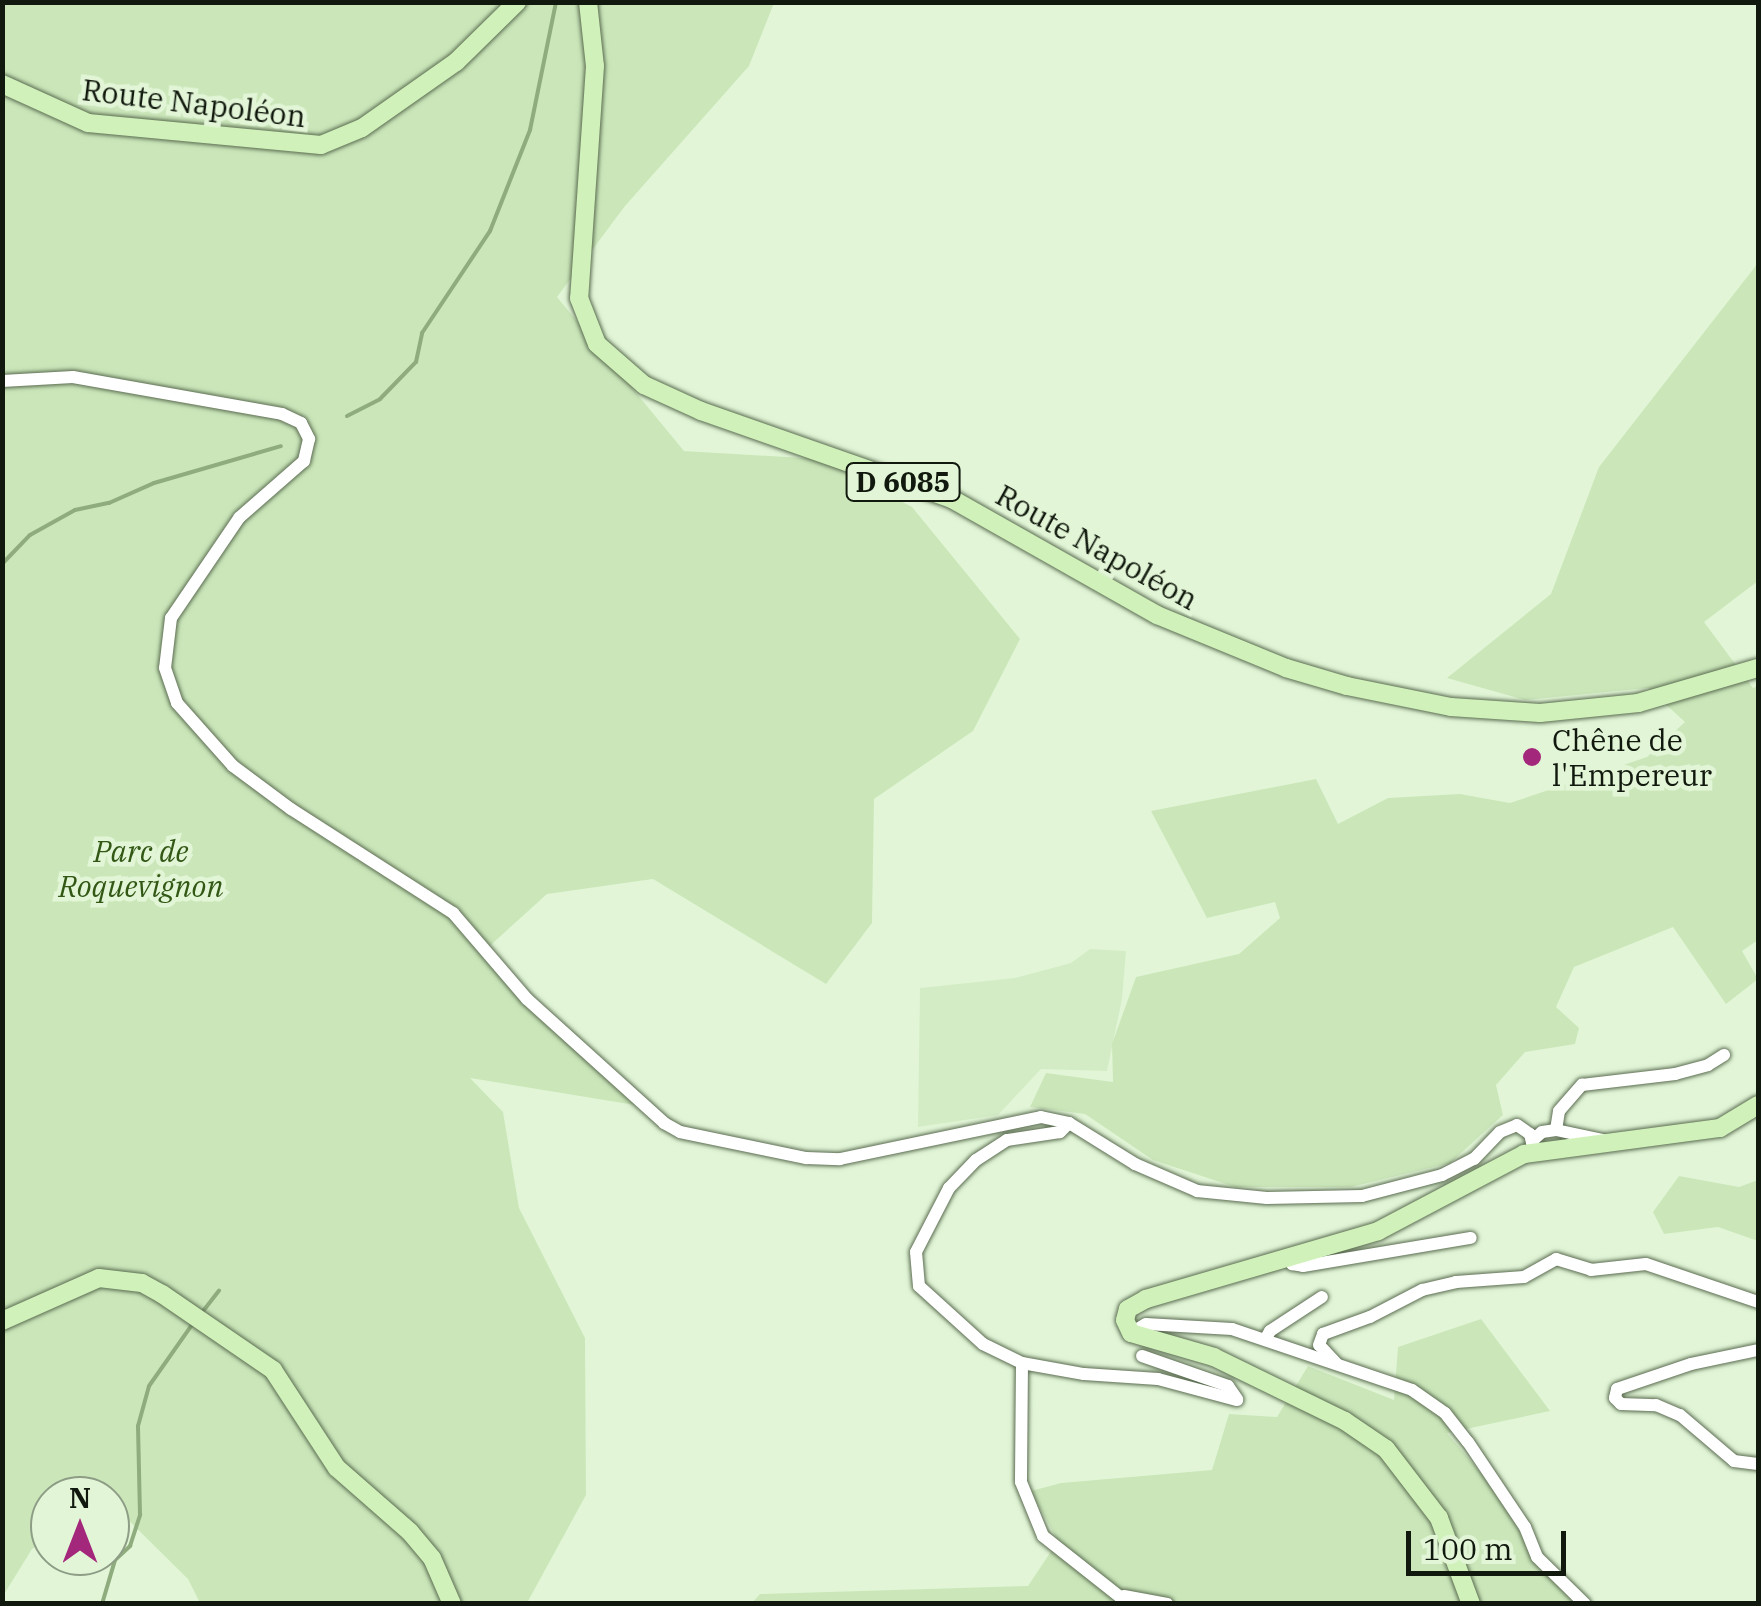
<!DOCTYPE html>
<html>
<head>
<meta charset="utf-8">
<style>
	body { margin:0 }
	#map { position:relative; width:1761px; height:1606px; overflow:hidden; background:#e2f6d7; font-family:"IBM Plex Serif",serif }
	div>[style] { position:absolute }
	.built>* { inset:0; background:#d3ecc5 }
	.green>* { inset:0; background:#cbe7ba }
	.stream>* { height:4px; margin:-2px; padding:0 2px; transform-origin:2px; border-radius:2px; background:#8fac7e }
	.roads { filter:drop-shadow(0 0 2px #5b6c51) drop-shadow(0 0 2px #5b6c51) }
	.minor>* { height:12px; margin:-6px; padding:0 6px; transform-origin:6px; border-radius:6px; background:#fff }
	.major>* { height:18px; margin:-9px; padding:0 9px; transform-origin:9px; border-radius:9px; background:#d0f2ba }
	.dots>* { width:28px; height:28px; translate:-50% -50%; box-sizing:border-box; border:5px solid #e2f6d7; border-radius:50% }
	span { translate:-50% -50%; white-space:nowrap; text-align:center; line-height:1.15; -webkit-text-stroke:9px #e2f6d7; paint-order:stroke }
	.shield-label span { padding:2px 8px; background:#e2f6d7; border:2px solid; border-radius:8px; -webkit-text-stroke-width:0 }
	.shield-label { font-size:28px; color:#11180d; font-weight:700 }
	.street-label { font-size:30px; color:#11180d }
	.poi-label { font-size:30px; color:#11180d }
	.left { translate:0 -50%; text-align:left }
	.park-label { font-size:30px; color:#335816; font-style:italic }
	.frame { position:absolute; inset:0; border:5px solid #11180d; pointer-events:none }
	.north { position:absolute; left:30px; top:1476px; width:100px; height:100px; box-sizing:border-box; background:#e2f6d7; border:2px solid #8e9d86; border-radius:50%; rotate:0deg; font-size:28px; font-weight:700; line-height:40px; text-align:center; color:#11180d }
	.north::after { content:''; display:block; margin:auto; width:35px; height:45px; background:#a3277b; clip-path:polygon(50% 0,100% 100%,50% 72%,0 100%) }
	.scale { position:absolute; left:1406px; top:1531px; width:160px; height:45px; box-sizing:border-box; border:5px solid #11180d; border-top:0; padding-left:12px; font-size:30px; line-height:35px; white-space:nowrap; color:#11180d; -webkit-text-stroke:8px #e2f6d7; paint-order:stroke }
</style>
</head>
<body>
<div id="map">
	<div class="built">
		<i style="clip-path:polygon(1090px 949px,1126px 951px,1122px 999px,1107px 1071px,1041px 1069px,998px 1115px,918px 1127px,920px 988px,1015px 978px,1071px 963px)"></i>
	</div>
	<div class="green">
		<i style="clip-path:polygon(2px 3px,774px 3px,749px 66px,625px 206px,557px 297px,684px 451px,820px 459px,912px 507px,1020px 639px,973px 731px,874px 799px,872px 923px,826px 984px,653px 879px,547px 894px,483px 952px,641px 1106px,470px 1078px,503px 1112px,519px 1208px,585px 1338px,586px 1495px,527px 1603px,200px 1603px,188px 1579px,110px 1502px,110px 1496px,50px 1496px,50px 1538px,32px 1549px,3px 1596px)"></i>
		<i style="clip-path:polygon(1758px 263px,1758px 581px,1704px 622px,1753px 688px,1758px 686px,1758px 940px,1742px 951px,1758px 979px,1726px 1004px,1673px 927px,1574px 967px,1556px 1007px,1579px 1028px,1575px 1044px,1525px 1052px,1496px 1085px,1503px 1115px,1450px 1163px,1351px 1187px,1235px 1187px,1153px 1160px,1085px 1114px,1030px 1107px,1046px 1073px,1113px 1082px,1112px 1044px,1136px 977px,1239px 954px,1280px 918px,1275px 902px,1207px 918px,1151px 811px,1316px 779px,1338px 824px,1388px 798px,1460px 794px,1510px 803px,1647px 757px,1685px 722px,1648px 688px,1525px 700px,1447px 678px,1551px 594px,1599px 467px)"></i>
		<i style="clip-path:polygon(1679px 1176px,1739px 1187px,1758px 1180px,1758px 1241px,1718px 1227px,1664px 1234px,1653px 1212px)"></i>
		<i style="clip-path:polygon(1481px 1319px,1550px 1411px,1447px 1433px,1506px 1503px,1535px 1562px,1576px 1604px,751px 1604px,760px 1594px,1028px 1586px,1058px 1541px,1031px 1491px,1061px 1483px,1212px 1470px,1229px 1414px,1277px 1417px,1308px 1366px,1394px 1400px,1398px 1347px)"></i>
	</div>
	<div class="stream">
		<i style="left:347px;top:416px;width:37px;rotate:-27deg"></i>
		<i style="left:380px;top:399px;width:52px;rotate:-45.8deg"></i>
		<i style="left:416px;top:362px;width:30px;rotate:-78deg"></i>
		<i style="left:422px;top:333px;width:123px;rotate:-56.3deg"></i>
		<i style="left:490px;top:231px;width:109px;rotate:-68.4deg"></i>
		<i style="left:530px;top:130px;width:131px;rotate:-78.5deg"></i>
		<i style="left:2px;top:564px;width:40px;rotate:-46deg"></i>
		<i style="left:30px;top:535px;width:51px;rotate:-29.1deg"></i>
		<i style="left:75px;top:510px;width:35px;rotate:-12deg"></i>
		<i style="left:109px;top:503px;width:49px;rotate:-24deg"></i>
		<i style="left:154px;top:483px;width:132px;rotate:-16.2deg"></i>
		<i style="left:200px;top:1315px;width:31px;rotate:-52deg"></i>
		<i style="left:102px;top:1604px;width:46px;rotate:-73.5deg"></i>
		<i style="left:115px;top:1560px;width:21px;rotate:-43deg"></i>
		<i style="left:130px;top:1546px;width:33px;rotate:-72deg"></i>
		<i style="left:140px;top:1515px;width:89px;rotate:-91.3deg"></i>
		<i style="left:138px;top:1426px;width:41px;rotate:-74.6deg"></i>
		<i style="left:149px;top:1386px;width:78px;rotate:-54.9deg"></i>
	</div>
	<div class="roads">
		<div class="minor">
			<i style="left:2px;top:381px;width:71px;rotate:-3.2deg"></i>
			<i style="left:73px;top:377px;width:212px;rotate:10deg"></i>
			<i style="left:282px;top:414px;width:21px;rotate:25deg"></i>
			<i style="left:301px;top:423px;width:18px;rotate:63deg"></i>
			<i style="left:309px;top:439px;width:23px;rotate:103deg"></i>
			<i style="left:304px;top:461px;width:86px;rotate:138.8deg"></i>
			<i style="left:239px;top:518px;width:121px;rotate:124.2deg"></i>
			<i style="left:171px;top:618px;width:50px;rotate:96.8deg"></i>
			<i style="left:165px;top:668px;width:37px;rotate:71deg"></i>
			<i style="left:177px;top:703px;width:84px;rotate:48.4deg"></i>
			<i style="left:233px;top:766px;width:72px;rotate:36.6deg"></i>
			<i style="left:291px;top:809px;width:193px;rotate:32.7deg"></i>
			<i style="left:453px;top:913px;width:113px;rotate:49.3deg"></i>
			<i style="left:527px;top:999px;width:185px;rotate:42.1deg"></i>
			<i style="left:664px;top:1123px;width:18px;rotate:29deg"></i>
			<i style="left:680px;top:1132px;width:129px;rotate:11.7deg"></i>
			<i style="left:806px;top:1158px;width:34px;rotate:2deg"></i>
			<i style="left:840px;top:1159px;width:205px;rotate:-11.8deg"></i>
			<i style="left:1041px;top:1117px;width:29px;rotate:12deg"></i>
			<i style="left:1069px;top:1123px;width:78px;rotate:31.8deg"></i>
			<i style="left:1135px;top:1164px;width:68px;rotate:23.5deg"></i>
			<i style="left:1197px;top:1191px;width:70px;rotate:5.7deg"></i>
			<i style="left:1267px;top:1198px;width:95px;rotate:-1.2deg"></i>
			<i style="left:1362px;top:1196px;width:83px;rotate:-14.7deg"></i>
			<i style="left:1442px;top:1175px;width:36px;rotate:-27deg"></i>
			<i style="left:1474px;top:1159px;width:37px;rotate:-46deg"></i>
			<i style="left:1500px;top:1132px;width:18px;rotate:-22deg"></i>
			<i style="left:1517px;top:1125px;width:16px;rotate:35deg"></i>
			<i style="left:1530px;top:1134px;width:17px;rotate:77deg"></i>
			<i style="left:1069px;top:1123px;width:13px;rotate:135deg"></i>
			<i style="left:1060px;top:1132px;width:54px;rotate:171.4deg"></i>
			<i style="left:1007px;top:1140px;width:37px;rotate:147deg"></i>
			<i style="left:976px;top:1160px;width:39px;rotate:134deg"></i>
			<i style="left:949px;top:1188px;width:72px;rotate:117.3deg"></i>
			<i style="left:916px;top:1252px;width:34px;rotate:85deg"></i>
			<i style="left:919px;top:1286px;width:86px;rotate:42.2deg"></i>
			<i style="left:983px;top:1344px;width:43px;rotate:26deg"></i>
			<i style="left:1022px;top:1363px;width:63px;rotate:10.1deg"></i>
			<i style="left:1084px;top:1374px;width:74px;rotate:3.9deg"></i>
			<i style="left:1158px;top:1379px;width:82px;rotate:14.9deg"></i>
			<i style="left:1556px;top:1130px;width:19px;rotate:-81deg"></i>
			<i style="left:1559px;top:1111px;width:35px;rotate:-49deg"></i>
			<i style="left:1582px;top:1085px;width:94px;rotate:-6.7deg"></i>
			<i style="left:1675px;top:1074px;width:34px;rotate:-15deg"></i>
			<i style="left:1708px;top:1065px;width:19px;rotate:-32deg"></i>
			<i style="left:1532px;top:1141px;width:13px;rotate:-42deg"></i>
			<i style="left:1542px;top:1132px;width:14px;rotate:-8deg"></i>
			<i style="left:1556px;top:1130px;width:52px;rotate:12.2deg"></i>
			<i style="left:1289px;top:1258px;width:7px;rotate:63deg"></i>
			<i style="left:1292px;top:1264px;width:11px;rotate:10deg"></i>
			<i style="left:1303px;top:1266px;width:170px;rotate:-9.5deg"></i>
			<i style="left:1131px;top:1333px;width:17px;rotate:-31deg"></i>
			<i style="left:1146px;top:1324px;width:86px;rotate:3.3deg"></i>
			<i style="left:1232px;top:1329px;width:190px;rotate:18.7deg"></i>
			<i style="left:1412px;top:1390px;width:40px;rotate:34.9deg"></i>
			<i style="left:1445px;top:1413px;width:37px;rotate:52deg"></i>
			<i style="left:1468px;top:1442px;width:102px;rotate:56.2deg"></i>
			<i style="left:1525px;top:1527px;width:32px;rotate:68deg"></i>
			<i style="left:1537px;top:1557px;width:67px;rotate:44.4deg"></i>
			<i style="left:1266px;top:1338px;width:8px;rotate:-60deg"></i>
			<i style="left:1270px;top:1331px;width:62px;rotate:-33.2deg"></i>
			<i style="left:1758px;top:1350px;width:68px;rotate:168.2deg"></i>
			<i style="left:1691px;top:1364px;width:78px;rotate:161.3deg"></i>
			<i style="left:1617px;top:1389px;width:9px;rotate:103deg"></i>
			<i style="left:1615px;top:1398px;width:8px;rotate:45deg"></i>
			<i style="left:1621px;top:1404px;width:35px;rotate:2deg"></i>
			<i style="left:1656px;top:1405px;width:26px;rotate:23deg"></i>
			<i style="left:1680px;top:1415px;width:71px;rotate:40.4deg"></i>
			<i style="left:1734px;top:1461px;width:24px;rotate:7deg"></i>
			<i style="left:1142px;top:1356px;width:91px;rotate:19.2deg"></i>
			<i style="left:1228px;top:1386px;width:16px;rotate:55deg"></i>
			<i style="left:1022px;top:1363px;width:119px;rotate:90.5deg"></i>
			<i style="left:1021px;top:1482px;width:58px;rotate:67.8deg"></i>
			<i style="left:1043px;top:1536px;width:110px;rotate:38.3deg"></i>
			<i style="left:1337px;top:1364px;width:26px;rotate:-133deg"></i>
			<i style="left:1319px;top:1345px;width:12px;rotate:-70deg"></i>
			<i style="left:1323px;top:1334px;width:50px;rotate:-19.9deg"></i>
			<i style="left:1370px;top:1317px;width:59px;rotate:-27.4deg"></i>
			<i style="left:1422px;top:1290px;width:35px;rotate:-13deg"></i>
			<i style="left:1456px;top:1282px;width:68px;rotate:-4.2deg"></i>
			<i style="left:1524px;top:1277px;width:37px;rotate:-29deg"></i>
			<i style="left:1556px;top:1259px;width:37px;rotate:17deg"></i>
			<i style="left:1591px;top:1270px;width:55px;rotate:-6.2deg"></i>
			<i style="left:1646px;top:1264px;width:118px;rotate:18.7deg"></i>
			<i style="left:1124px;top:1596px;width:44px;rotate:10.5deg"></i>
		</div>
		<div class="major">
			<i style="left:588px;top:2px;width:64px;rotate:83.8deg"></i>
			<i style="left:595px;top:66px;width:233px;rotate:93.9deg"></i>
			<i style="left:579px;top:298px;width:49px;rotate:68.6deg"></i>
			<i style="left:597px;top:344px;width:62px;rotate:41.1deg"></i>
			<i style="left:644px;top:385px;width:63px;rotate:24.5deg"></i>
			<i style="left:701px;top:411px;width:266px;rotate:19.3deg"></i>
			<i style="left:952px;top:499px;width:236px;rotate:29.5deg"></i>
			<i style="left:1157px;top:615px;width:139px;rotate:22.3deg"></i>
			<i style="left:1286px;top:668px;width:64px;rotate:16.4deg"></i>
			<i style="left:1347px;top:686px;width:106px;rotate:11.4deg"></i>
			<i style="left:1451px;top:707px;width:89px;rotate:3.9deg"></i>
			<i style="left:1540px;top:713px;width:99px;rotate:-5.8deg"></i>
			<i style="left:1638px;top:703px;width:125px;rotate:-16.3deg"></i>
			<i style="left:2px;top:84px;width:94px;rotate:24.4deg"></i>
			<i style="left:88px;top:123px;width:234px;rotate:5.4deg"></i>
			<i style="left:321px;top:145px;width:44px;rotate:-22.5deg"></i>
			<i style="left:362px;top:128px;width:115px;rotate:-35.1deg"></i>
			<i style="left:456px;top:62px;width:86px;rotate:-44.5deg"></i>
			<i style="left:2px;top:1321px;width:106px;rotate:-23.9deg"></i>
			<i style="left:99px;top:1278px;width:43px;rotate:6.6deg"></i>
			<i style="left:142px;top:1283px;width:23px;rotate:29deg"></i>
			<i style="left:162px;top:1294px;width:135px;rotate:34.4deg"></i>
			<i style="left:273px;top:1370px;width:117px;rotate:56.9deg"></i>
			<i style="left:337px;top:1468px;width:97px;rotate:41.2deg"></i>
			<i style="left:410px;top:1532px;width:34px;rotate:50deg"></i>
			<i style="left:432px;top:1558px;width:50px;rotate:66.5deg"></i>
			<i style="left:1471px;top:1604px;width:92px;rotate:-110.4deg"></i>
			<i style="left:1439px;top:1518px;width:87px;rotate:-127.5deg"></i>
			<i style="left:1386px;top:1449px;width:50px;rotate:-145.7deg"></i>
			<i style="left:1345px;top:1421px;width:146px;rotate:-154deg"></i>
			<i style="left:1214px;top:1357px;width:86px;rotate:-163.9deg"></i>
			<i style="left:1131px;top:1333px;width:14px;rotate:-115deg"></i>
			<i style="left:1125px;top:1320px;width:11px;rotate:-75deg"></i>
			<i style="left:1128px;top:1309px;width:21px;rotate:-29deg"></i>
			<i style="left:1146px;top:1299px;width:242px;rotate:-16.3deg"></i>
			<i style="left:1378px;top:1231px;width:165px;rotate:-27.8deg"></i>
			<i style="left:1524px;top:1154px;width:198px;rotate:-7.6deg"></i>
			<i style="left:1720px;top:1128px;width:44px;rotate:-31.2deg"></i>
		</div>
	</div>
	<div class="dots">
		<i style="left:1532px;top:757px;background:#a3277b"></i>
	</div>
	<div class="shield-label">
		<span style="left:903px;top:482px">D 6085</span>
	</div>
	<div class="street-label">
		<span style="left:194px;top:103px;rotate:7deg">Route Napoléon</span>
		<span style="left:1097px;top:547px;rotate:29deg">Route Napoléon</span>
	</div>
	<div class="poi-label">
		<span class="left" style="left:1552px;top:757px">Chêne de<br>l'Empereur</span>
	</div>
	<div class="park-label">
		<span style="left:141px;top:868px">Parc de<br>Roquevignon</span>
	</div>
	<div class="frame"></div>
	<div class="north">N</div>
	<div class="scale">100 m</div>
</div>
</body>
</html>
